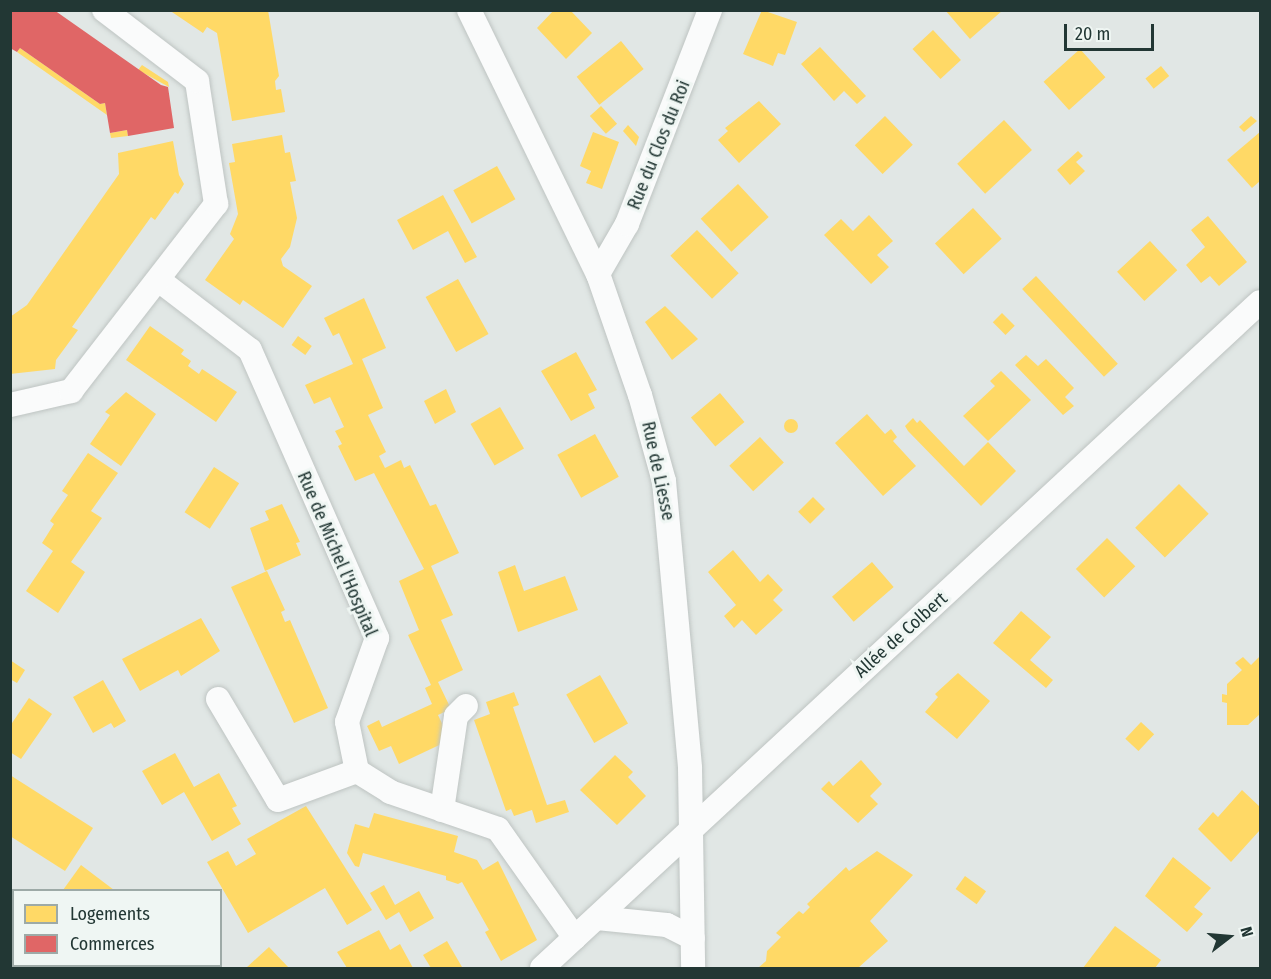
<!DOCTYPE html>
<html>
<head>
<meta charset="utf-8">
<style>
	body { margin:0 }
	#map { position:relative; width:1271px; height:979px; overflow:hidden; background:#e1e7e5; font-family:"Fira Sans Condensed",sans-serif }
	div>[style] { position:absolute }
	.homes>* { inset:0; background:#ffd966; transform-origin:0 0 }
	.round { border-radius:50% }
	.shops>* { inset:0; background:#e06666 }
	.roads { filter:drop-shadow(0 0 2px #bec4c2) drop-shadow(0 0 2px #bec4c2) }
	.street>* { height:24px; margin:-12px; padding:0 12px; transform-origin:12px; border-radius:12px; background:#fafbfb }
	span { translate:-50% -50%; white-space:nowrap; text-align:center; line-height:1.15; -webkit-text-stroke:6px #eff6f3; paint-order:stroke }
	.street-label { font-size:18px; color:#223734 }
	.frame { position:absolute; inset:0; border:12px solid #223734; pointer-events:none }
	.legend { position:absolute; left:12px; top:889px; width:210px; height:78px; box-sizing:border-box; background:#eff6f3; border:2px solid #9daaa7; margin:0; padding:8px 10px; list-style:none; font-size:18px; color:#223734 }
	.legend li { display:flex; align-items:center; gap:12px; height:30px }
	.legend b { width:30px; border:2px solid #9daaa7 }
	.north { position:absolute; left:1199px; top:907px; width:60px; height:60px; -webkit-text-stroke:4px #eff6f3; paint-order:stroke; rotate:74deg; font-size:16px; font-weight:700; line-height:24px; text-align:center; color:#223734 }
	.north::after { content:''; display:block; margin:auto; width:21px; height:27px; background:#223734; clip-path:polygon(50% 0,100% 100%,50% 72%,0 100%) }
	.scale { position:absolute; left:1064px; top:24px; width:90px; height:27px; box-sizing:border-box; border:3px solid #223734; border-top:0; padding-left:8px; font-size:18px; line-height:21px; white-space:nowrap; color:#223734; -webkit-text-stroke:4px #eff6f3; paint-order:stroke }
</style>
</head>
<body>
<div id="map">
	<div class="homes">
		<i style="clip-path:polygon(169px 10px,268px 10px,279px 76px,275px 81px,276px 90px,281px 89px,285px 112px,232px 121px,217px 33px,207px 27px,203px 33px)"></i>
		<i style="clip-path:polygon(554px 10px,570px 10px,592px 33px,566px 59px,537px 28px)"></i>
		<i style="clip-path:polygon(762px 10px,797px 22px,785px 55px,778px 53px,773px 66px,743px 54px)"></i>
		<i style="clip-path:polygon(945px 10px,1003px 10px,970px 39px)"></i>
		<i style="left:933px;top:30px;width:41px;height:28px;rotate:47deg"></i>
		<i style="left:621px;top:41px;width:36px;height:57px;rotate:51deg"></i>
		<i style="clip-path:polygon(820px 47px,866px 96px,857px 104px,844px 91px,834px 101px,801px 64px)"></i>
		<i style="clip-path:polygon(20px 48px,100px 104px,105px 103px,107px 115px,17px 52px)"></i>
		<i style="left:1080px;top:49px;width:38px;height:49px;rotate:48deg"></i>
		<i style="clip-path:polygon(142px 65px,168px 82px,169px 87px,138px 70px)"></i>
		<i style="left:1161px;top:66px;width:13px;height:20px;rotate:51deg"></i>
		<i style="clip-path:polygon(759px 101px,781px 124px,739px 163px,718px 140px,728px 131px,725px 128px)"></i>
		<i style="left:601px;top:106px;width:24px;height:15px;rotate:48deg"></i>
		<i style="left:885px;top:116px;width:40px;height:42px;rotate:46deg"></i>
		<i style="clip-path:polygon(1251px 116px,1257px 121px,1244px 132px,1239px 127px)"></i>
		<i style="left:1004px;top:120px;width:41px;height:64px;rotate:47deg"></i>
		<i style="clip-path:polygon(628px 125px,639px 137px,636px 146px,623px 131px)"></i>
		<i style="clip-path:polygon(127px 130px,128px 136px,111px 138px,110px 133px)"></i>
		<i style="clip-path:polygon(593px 132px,619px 142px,602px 189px,586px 183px,591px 171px,580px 166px)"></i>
		<i style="clip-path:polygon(1260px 132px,1260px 181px,1252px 188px,1227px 160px)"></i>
		<i style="clip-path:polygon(282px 135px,285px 153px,290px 152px,296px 181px,290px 182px,297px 218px,290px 247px,281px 259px,283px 266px,312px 286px,283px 328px,243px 300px,240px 305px,205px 280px,234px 239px,230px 234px,238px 214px,229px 163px,235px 162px,232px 144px)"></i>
		<i style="clip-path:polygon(173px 141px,179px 175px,184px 184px,178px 194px,175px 192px,155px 220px,151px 217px,72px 327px,78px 330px,56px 360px,55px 369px,10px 374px,10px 317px,27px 305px,119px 174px,118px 153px)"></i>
		<i style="clip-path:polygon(1078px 151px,1083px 156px,1076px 162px,1085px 171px,1070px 185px,1057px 170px)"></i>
		<i style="left:497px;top:166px;width:38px;height:50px;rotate:61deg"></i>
		<i style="left:738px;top:184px;width:45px;height:51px;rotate:47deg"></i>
		<i style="clip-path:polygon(443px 195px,477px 257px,465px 263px,448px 231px,413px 250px,397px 220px)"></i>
		<i style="left:973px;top:208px;width:42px;height:52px;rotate:47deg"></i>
		<i style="clip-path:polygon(869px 215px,893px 241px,877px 255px,889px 267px,871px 284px,824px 235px,841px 219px,853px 231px)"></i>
		<i style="clip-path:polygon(1208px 216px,1247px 262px,1219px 286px,1210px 276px,1201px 283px,1186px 265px,1205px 247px,1191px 230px)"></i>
		<i style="left:697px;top:230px;width:60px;height:37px;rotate:46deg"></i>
		<i style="left:1150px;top:241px;width:40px;height:45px;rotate:47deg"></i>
		<i style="left:1036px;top:276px;width:120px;height:19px;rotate:47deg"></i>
		<i style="left:458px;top:279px;width:63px;height:37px;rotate:61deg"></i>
		<i style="clip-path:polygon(364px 298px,386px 348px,362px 359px,383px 408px,368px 415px,386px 452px,379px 456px,385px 468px,401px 460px,404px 468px,410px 465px,430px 506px,436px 504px,459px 553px,431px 566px,453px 615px,441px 620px,463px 670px,438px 682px,451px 709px,438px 715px,450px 740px,399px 764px,391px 746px,379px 751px,367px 726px,379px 720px,382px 727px,432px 704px,425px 688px,431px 685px,408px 635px,419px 630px,399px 581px,424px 569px,374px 473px,355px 481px,338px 446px,342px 444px,335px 431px,344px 427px,330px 397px,314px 404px,305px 385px,353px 364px,339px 333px,333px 336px,324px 318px)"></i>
		<i style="clip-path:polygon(665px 306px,698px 339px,672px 360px,645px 322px)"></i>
		<i style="left:1002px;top:313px;width:18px;height:13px;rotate:45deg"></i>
		<i style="clip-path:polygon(150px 326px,184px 350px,181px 354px,191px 361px,188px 366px,199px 374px,202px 369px,237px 392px,216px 422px,126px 360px)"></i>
		<i style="left:298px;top:336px;width:17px;height:11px;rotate:36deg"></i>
		<i style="clip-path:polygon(576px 352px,597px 390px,588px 394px,595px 408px,571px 421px,541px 371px)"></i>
		<i style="clip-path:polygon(1026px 355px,1038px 366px,1046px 359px,1074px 388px,1065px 397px,1074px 406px,1063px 415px,1015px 365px)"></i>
		<i style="clip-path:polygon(1001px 371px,1031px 400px,988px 441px,963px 416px,995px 386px,990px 381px)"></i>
		<i style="clip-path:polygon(446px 389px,456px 412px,435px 424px,424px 401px)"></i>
		<i style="clip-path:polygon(126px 392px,156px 414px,121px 466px,90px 444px,110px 415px,105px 412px)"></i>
		<i style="left:720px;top:393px;width:38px;height:38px;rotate:50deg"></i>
		<i style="left:500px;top:407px;width:48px;height:34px;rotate:60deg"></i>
		<i style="clip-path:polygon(867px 414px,885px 434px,891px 429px,897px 437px,893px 441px,916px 466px,883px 496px,835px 443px)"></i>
		<i style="clip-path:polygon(913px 418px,917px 423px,920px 420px,964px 466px,988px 442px,1016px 471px,981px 506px,908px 431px,905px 426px)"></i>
		<i class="round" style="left:784px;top:419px;width:14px;height:14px"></i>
		<i style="left:595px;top:434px;width:49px;height:43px;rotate:61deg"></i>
		<i style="left:760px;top:437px;width:35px;height:42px;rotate:47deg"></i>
		<i style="clip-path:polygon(88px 453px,118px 473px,91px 511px,102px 518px,71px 562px,85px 572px,58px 613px,26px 591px,53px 551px,42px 543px,54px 524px,50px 521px,68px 495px,62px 491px)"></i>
		<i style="left:214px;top:467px;width:30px;height:54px;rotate:33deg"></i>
		<i style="left:1179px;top:484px;width:42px;height:62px;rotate:45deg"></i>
		<i style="left:813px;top:497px;width:17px;height:21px;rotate:45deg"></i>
		<i style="clip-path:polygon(282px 504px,300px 542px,296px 543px,301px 555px,265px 571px,250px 528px,269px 520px,265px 511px)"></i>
		<i style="left:1107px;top:538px;width:40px;height:44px;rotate:45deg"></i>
		<i style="clip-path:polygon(733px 550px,760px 582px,768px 574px,783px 590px,773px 600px,783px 610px,756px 635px,742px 620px,734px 628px,724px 616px,736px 605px,708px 572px)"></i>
		<i style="left:872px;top:562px;width:33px;height:53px;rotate:49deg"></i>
		<i style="clip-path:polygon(515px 565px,524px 591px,565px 576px,578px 610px,518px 632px,498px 572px)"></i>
		<i style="clip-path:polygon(267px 571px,285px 610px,281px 612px,285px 622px,290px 620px,328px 708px,294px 723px,231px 587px)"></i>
		<i style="clip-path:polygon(1021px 611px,1051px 637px,1030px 660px,1053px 680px,1046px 688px,993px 643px)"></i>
		<i style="clip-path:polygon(201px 618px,220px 651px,181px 676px,178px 670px,140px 691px,122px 659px)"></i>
		<i style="clip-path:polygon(1260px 656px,1260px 714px,1248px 725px,1227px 725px,1227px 703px,1222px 702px,1222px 694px,1227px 695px,1227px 684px,1242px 670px,1235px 663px,1243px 657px,1251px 665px)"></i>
		<i style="clip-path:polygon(10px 660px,25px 670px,17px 683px,10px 679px)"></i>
		<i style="clip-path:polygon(958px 673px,990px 701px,957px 739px,925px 712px,938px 697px,935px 694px)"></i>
		<i style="left:600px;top:675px;width:56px;height:39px;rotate:60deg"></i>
		<i style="clip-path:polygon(103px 680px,126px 721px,114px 728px,111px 723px,93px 733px,73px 697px)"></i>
		<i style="clip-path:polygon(514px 692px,519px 705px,513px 707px,547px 805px,565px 800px,569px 812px,536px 823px,532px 810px,514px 816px,511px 809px,506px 811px,474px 720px,490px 714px,486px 702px)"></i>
		<i style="clip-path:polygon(29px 698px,52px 714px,21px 759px,10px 752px,10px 726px)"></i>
		<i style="left:1141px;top:722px;width:18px;height:23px;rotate:43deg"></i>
		<i style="clip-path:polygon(175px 753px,194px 787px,219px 773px,237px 806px,232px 808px,241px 824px,212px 841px,184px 792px,162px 805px,142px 771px)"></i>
		<i style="clip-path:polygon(615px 755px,633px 772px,628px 777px,646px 796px,617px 825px,580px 790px)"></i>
		<i style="clip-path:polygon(861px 760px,882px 784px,870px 796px,878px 804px,858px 823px,821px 789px,829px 781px,833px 786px)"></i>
		<i style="clip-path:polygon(10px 775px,93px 828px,65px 871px,10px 836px)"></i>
		<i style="clip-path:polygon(1242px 790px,1260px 807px,1260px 830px,1231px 862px,1198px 829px,1213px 812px,1218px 817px)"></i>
		<i style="clip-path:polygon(306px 806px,372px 910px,347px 925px,325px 888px,248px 933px,207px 862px,228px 851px,236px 866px,256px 854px,247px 839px)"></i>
		<i style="clip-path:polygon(374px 813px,458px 836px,454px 852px,477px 860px,483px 870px,498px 861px,537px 940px,501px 961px,485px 932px,489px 930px,462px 882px,458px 884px,446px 880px,446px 876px,363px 853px,359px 867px,355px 866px,347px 853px,355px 824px,369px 828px)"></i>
		<i style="clip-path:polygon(877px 851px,913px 875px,870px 921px,888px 941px,858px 968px,758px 968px,766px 961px,767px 951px,781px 937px,776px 933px,799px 911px,803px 914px,810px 907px,807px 904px,846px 867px,849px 871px)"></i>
		<i style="clip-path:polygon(1173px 857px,1211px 888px,1194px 907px,1203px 914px,1187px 932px,1145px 896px)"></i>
		<i style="clip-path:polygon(81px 865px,114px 890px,63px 890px)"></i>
		<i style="left:965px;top:876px;width:26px;height:16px;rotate:36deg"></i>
		<i style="clip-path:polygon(384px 885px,395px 905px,419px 891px,434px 918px,410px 932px,399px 912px,386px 920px,370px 893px)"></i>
		<i style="clip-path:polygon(1115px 926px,1161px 960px,1155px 968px,1083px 968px)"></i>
		<i style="clip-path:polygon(379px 930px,390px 950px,400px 944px,413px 968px,347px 968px,337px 952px)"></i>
		<i style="clip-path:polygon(447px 941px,462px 967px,431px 968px,423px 955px)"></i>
		<i style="clip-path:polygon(269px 947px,289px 968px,246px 968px)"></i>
		<i style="clip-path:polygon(14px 956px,14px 966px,122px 966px,10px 968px)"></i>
	</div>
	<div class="shops">
		<i style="clip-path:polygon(10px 10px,54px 10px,161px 85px,168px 87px,174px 128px,128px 136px,127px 130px,110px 133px,105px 103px,100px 104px,20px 48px,17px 52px,10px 48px)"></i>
	</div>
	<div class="roads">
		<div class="street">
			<i style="left:469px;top:10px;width:294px;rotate:64deg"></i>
			<i style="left:598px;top:274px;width:128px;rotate:70.9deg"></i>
			<i style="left:640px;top:395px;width:89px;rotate:74.4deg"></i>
			<i style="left:664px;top:481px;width:288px;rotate:84.8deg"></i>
			<i style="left:690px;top:768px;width:200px;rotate:89.1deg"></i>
			<i style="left:598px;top:274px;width:58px;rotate:-59.9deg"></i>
			<i style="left:627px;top:224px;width:230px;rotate:-68.8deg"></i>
			<i style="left:160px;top:281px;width:113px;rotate:37.5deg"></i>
			<i style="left:250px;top:350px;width:315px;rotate:66.2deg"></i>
			<i style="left:377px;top:638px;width:89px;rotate:109.7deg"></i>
			<i style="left:347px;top:722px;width:50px;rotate:78.5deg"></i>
			<i style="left:357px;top:771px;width:39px;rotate:32deg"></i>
			<i style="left:390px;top:792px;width:114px;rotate:18.9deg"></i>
			<i style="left:498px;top:829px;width:133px;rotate:54.8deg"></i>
			<i style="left:10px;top:405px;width:63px;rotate:-12.9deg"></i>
			<i style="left:71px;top:391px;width:237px;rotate:-52.2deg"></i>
			<i style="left:216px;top:204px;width:124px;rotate:-98.8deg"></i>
			<i style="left:197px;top:81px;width:117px;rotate:-142.6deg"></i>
			<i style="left:218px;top:699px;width:117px;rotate:59.3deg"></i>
			<i style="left:278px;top:800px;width:84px;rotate:-20.2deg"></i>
			<i style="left:442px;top:810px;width:95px;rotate:-81.5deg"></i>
			<i style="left:456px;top:716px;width:14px;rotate:-45deg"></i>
			<i style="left:597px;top:918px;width:70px;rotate:5.7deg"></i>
			<i style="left:667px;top:925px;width:29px;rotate:27deg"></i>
			<i style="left:542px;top:968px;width:979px;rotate:-42.85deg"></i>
		</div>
	</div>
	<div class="street-label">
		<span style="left:659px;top:145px;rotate:-68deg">Rue du Clos du Roi</span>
		<span style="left:658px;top:471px;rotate:78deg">Rue de Liesse</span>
		<span style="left:337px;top:554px;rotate:67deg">Rue de Michel l'Hospital</span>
		<span style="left:901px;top:635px;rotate:-42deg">Allée de Colbert</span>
	</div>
	<div class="frame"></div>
	<ul class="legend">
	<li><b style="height:16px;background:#ffd966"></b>Logements</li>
	<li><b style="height:16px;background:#e06666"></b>Commerces</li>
	</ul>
	<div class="north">N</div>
	<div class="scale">20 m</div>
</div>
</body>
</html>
